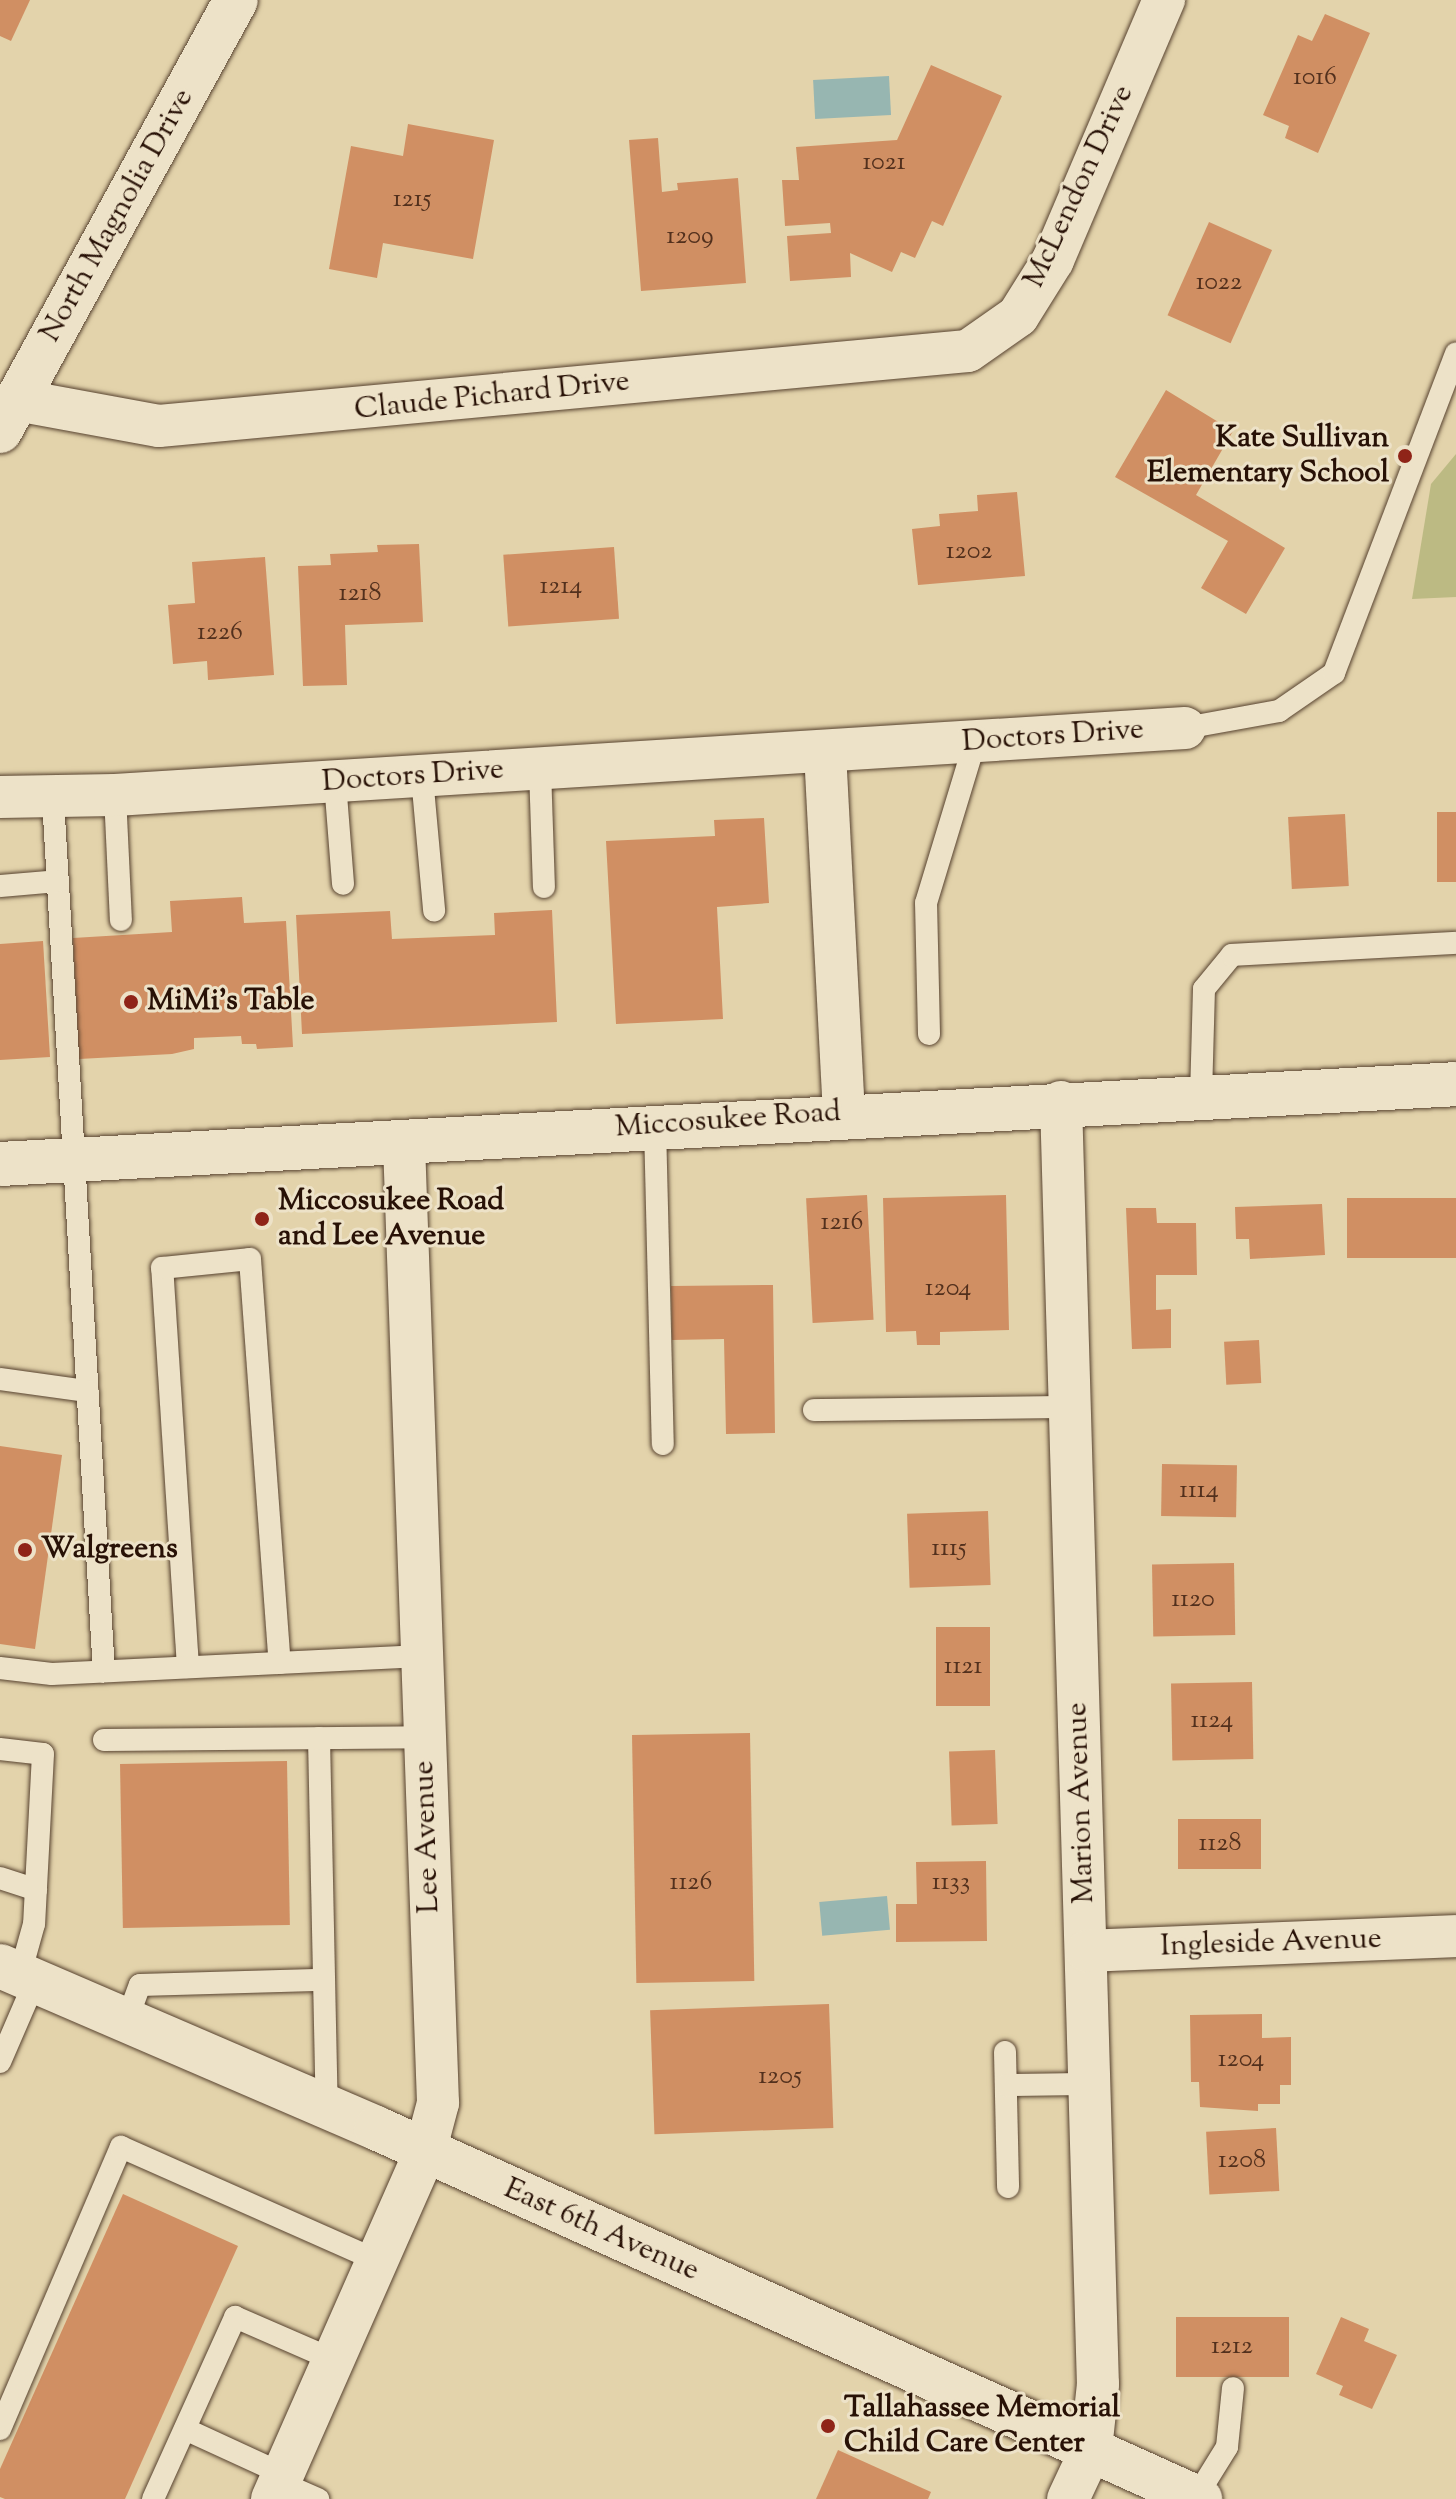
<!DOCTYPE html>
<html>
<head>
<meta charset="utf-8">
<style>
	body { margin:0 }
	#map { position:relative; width:1456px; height:2499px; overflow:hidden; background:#e3d3ab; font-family:"Sorts Mill Goudy",serif }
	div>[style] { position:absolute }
	.green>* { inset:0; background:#bcba83 }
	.water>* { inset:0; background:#97b6b1; transform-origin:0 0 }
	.building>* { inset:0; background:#d08f63; transform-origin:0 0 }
	.roads { filter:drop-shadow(0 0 2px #57422f) drop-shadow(0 0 2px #57422f) }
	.service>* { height:22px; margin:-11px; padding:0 11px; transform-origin:11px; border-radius:11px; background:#ede2c8 }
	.minor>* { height:42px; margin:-21px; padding:0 21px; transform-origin:21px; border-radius:21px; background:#ede2c8 }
	.tertiary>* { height:44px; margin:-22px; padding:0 22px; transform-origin:22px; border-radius:22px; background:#ede2c8 }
	.secondary>* { height:44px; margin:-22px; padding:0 22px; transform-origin:22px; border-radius:22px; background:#ede2c8 }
	.dots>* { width:22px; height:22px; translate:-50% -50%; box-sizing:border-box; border:4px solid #ede2c8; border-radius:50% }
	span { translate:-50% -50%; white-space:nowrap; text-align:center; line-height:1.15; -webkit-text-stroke:6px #ede2c8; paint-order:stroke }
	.number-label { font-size:26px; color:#52301d }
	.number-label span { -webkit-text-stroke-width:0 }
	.street-label { font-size:30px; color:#281106 }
	.poi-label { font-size:30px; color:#281106; font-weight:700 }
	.right { translate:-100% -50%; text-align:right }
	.left { translate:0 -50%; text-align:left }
</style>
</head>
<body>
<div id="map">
	<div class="green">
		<i style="clip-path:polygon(1456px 454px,1456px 597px,1412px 599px,1431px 484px)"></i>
	</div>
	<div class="water">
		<i style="left:889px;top:76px;width:39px;height:76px;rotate:87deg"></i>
		<i style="left:887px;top:1896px;width:34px;height:68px;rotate:85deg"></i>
	</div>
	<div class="building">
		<i style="clip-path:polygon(0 0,30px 0,11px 41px,0 36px)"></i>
		<i style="clip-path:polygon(1325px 14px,1370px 33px,1318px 153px,1285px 138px,1289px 126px,1263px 115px,1298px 35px,1312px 41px)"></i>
		<i style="clip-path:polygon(931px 65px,1002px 96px,943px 226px,932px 221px,915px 258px,901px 252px,892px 272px,850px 253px,851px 277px,790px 281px,787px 236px,831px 233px,830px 223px,785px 226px,782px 180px,799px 180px,796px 147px,897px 140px)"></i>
		<i style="clip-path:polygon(408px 124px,494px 140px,473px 259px,383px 243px,377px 278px,329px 269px,351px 146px,403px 156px)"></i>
		<i style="clip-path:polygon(658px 138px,662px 192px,678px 190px,677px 183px,738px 178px,746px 283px,641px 291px,629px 140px)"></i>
		<i style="left:1209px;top:222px;width:69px;height:102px;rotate:24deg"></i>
		<i style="clip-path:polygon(1166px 390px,1233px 431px,1196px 495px,1285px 548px,1246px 614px,1201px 588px,1228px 541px,1115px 477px)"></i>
		<i style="clip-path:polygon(1017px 492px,1025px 576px,918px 585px,912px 529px,940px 526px,939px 514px,978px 511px,977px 495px)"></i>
		<i style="clip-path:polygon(419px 544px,423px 622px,345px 625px,347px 685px,303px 686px,298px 566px,331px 565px,330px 554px,378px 552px,377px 545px)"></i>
		<i style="left:614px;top:547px;width:72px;height:111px;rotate:86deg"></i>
		<i style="clip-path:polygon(265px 557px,274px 675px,208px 680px,207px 661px,173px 664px,168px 605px,195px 603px,192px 562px)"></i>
		<i style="left:1456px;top:812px;width:70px;height:19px;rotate:90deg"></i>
		<i style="left:1345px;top:814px;width:72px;height:57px;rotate:87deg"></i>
		<i style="clip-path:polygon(764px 818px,769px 903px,717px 907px,723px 1019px,616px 1024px,606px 841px,715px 836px,714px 820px)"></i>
		<i style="clip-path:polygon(242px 897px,244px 923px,286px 921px,293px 1047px,257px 1049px,256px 1044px,242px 1044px,241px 1036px,194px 1038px,194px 1049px,172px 1054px,79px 1059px,73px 938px,172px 932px,170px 901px)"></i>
		<i style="clip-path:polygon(552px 910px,557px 1022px,302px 1034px,296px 915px,390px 911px,392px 939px,495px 935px,494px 913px)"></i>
		<i style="clip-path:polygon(43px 941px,50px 1057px,0 1060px,0 944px)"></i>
		<i style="left:867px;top:1195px;width:125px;height:61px;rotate:87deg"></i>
		<i style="clip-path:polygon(1006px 1195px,1009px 1330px,940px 1332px,940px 1345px,917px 1345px,916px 1331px,886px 1332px,883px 1198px)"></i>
		<i style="left:1456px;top:1198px;width:60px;height:109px;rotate:90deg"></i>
		<i style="clip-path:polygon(1322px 1204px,1325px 1255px,1250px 1259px,1249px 1239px,1236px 1239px,1235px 1207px)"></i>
		<i style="clip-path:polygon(1126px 1208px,1156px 1208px,1157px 1223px,1196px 1223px,1197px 1275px,1156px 1275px,1156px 1310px,1171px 1309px,1171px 1348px,1132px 1349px)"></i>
		<i style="clip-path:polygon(773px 1285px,775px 1433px,726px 1434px,724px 1339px,672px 1340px,671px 1286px)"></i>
		<i style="left:1259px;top:1340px;width:43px;height:35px;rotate:87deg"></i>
		<i style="clip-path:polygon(0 1446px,62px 1455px,35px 1649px,0 1644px)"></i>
		<i style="left:1162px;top:1464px;width:75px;height:52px;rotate:1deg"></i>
		<i style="left:988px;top:1511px;width:74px;height:81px;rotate:88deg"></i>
		<i style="left:1234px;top:1563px;width:72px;height:82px;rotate:89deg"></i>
		<i style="left:936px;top:1627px;width:54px;height:79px"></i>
		<i style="left:1252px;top:1682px;width:77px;height:81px;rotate:89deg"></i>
		<i style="left:750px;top:1733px;width:248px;height:118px;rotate:89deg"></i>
		<i style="left:995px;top:1750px;width:74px;height:46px;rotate:88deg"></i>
		<i style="left:287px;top:1761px;width:164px;height:167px;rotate:89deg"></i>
		<i style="left:1178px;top:1819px;width:83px;height:50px"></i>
		<i style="clip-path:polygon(986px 1861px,987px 1941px,896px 1942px,896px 1904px,917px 1904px,916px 1862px)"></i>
		<i style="left:829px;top:2004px;width:124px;height:179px;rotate:88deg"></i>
		<i style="clip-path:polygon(1262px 2014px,1262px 2038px,1291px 2037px,1291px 2085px,1280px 2085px,1280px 2104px,1258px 2104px,1258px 2111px,1200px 2107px,1199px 2082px,1191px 2082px,1190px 2015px)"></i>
		<i style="left:1276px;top:2128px;width:63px;height:70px;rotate:87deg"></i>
		<i style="clip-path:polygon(123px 2194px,238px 2246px,125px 2499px,5px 2499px,0 2497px,0 2469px)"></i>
		<i style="left:1289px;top:2317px;width:60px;height:113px;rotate:90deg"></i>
		<i style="clip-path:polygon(1341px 2317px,1369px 2329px,1364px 2341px,1397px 2355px,1372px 2409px,1339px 2395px,1343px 2386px,1316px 2374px)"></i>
		<i style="clip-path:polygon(838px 2450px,931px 2492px,928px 2499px,816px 2499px)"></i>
	</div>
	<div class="roads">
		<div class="service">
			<i style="left:1185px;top:728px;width:96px;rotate:-10.3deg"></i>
			<i style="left:1279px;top:711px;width:67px;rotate:-34.6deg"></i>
			<i style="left:1334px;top:673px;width:342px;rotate:-69.1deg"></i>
			<i style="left:540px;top:769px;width:118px;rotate:88.1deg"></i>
			<i style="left:422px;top:777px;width:134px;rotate:84.8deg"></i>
			<i style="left:335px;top:782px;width:102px;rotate:85.5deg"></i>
			<i style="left:115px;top:795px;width:125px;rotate:87.3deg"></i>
			<i style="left:53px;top:799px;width:874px;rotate:86.66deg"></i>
			<i style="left:0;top:886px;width:58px;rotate:-4.9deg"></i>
			<i style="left:929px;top:1034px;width:131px;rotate:-91.3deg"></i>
			<i style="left:926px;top:903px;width:168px;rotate:-73.1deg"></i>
			<i style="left:1201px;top:1096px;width:107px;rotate:-88.4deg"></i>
			<i style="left:1204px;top:989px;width:44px;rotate:-50.5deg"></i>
			<i style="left:1232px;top:955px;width:224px;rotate:-3.1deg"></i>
			<i style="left:655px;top:1126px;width:318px;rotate:88.6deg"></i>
			<i style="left:0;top:1379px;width:88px;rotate:7.9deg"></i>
			<i style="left:814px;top:1410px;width:256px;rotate:-0.7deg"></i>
			<i style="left:188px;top:1667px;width:400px;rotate:-93.7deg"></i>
			<i style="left:162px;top:1268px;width:88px;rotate:-5.8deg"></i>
			<i style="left:250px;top:1259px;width:405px;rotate:85.8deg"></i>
			<i style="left:0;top:1668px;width:52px;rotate:6.6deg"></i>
			<i style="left:52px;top:1674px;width:370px;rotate:-2.8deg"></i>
			<i style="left:319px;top:1738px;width:369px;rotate:88.8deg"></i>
			<i style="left:104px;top:1740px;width:321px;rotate:-0.5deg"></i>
			<i style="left:0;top:1749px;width:43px;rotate:6.6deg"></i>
			<i style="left:43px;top:1754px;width:170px;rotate:93deg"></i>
			<i style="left:34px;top:1924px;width:52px;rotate:105.6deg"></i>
			<i style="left:0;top:1878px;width:38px;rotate:18deg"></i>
			<i style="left:127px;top:2020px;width:37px;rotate:-70deg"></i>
			<i style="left:140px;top:1985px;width:184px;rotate:-1.6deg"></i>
			<i style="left:1005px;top:2052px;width:135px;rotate:88.7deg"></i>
			<i style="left:0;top:2062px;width:88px;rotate:-66.6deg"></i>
			<i style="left:1006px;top:2085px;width:84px;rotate:-0.7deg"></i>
			<i style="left:0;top:2429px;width:307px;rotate:-66.8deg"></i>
			<i style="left:121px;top:2147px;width:281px;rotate:23.9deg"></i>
			<i style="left:185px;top:2429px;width:108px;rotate:24.7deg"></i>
			<i style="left:279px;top:2482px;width:43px;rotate:23.6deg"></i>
			<i style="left:1196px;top:2497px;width:59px;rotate:-58.2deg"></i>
			<i style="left:1227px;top:2447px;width:59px;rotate:-84.2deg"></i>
			<i style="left:153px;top:2499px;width:200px;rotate:-65.7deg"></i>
			<i style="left:235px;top:2317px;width:108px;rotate:23.5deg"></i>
		</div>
		<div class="minor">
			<i style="left:17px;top:400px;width:144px;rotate:10.4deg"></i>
			<i style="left:159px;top:426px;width:812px;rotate:-5.3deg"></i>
			<i style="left:968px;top:351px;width:61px;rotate:-35deg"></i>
			<i style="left:1018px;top:316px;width:66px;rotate:-58deg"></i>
			<i style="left:1053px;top:260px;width:283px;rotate:-66.9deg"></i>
			<i style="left:825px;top:752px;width:362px;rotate:87deg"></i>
			<i style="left:0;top:797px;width:115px;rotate:-1deg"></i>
			<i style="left:115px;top:795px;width:1072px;rotate:-3.58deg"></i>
			<i style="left:1061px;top:1102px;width:1283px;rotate:88.35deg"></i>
			<i style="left:1098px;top:2384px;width:66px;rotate:96.1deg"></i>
			<i style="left:1091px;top:2450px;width:54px;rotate:115.1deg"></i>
			<i style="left:1087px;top:1951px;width:369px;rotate:-2.3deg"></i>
			<i style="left:272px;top:2499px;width:379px;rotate:-66.2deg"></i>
			<i style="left:425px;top:2152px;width:51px;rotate:-75.1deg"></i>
			<i style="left:438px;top:2103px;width:962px;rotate:-92.03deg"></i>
		</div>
		<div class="tertiary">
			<i style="left:0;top:1164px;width:1458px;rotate:-3.14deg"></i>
			<i style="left:0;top:1966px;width:409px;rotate:23.3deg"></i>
			<i style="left:376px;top:2128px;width:904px;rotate:24.24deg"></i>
		</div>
		<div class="secondary">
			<i style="left:0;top:431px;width:491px;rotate:-61.3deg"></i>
		</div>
	</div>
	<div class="dots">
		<i style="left:1405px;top:456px;background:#8f2418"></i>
		<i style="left:131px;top:1002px;background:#8f2418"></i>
		<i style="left:262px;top:1219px;background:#8f2418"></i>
		<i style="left:25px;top:1550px;background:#8f2418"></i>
		<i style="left:828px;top:2426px;background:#8f2418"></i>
	</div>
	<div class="number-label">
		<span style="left:1315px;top:78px">1016</span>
		<span style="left:884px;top:163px">1021</span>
		<span style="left:412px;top:200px">1215</span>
		<span style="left:690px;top:237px">1209</span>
		<span style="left:1219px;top:283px">1022</span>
		<span style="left:969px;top:552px">1202</span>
		<span style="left:561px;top:587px">1214</span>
		<span style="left:360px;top:594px">1218</span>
		<span style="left:220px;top:633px">1226</span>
		<span style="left:842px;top:1223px">1216</span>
		<span style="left:948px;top:1289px">1204</span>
		<span style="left:1199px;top:1491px">1114</span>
		<span style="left:949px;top:1549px">1115</span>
		<span style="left:1193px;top:1600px">1120</span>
		<span style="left:963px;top:1667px">1121</span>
		<span style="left:1212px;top:1721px">1124</span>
		<span style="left:1220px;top:1844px">1128</span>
		<span style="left:691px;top:1883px">1126</span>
		<span style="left:951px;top:1883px">1133</span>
		<span style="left:1241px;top:2060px">1204</span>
		<span style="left:780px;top:2077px">1205</span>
		<span style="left:1242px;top:2161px">1208</span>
		<span style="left:1232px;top:2347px">1212</span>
	</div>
	<div class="street-label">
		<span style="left:1080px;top:187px;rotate:-65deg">McLendon Drive</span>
		<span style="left:118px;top:216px;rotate:-61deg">North Magnolia Drive</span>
		<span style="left:492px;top:397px;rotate:-6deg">Claude Pichard Drive</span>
		<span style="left:1053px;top:737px;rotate:-4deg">Doctors Drive</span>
		<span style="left:413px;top:777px;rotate:-4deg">Doctors Drive</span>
		<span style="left:728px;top:1121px;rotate:-4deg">Miccosukee Road</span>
		<span style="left:1082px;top:1803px;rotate:-92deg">Marion Avenue</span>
		<span style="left:428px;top:1837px;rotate:-92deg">Lee Avenue</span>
		<span style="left:1271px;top:1944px;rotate:-2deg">Ingleside Avenue</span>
		<span style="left:601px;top:2231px;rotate:24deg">East 6th Avenue</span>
	</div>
	<div class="poi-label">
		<span class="right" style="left:1389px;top:456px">Kate Sullivan<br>Elementary School</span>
		<span class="left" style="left:147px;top:1002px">MiMi's Table</span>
		<span class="left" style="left:278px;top:1219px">Miccosukee Road<br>and Lee Avenue</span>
		<span class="left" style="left:41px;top:1550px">Walgreens</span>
		<span class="left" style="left:844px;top:2426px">Tallahassee Memorial<br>Child Care Center</span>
	</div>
</div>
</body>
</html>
